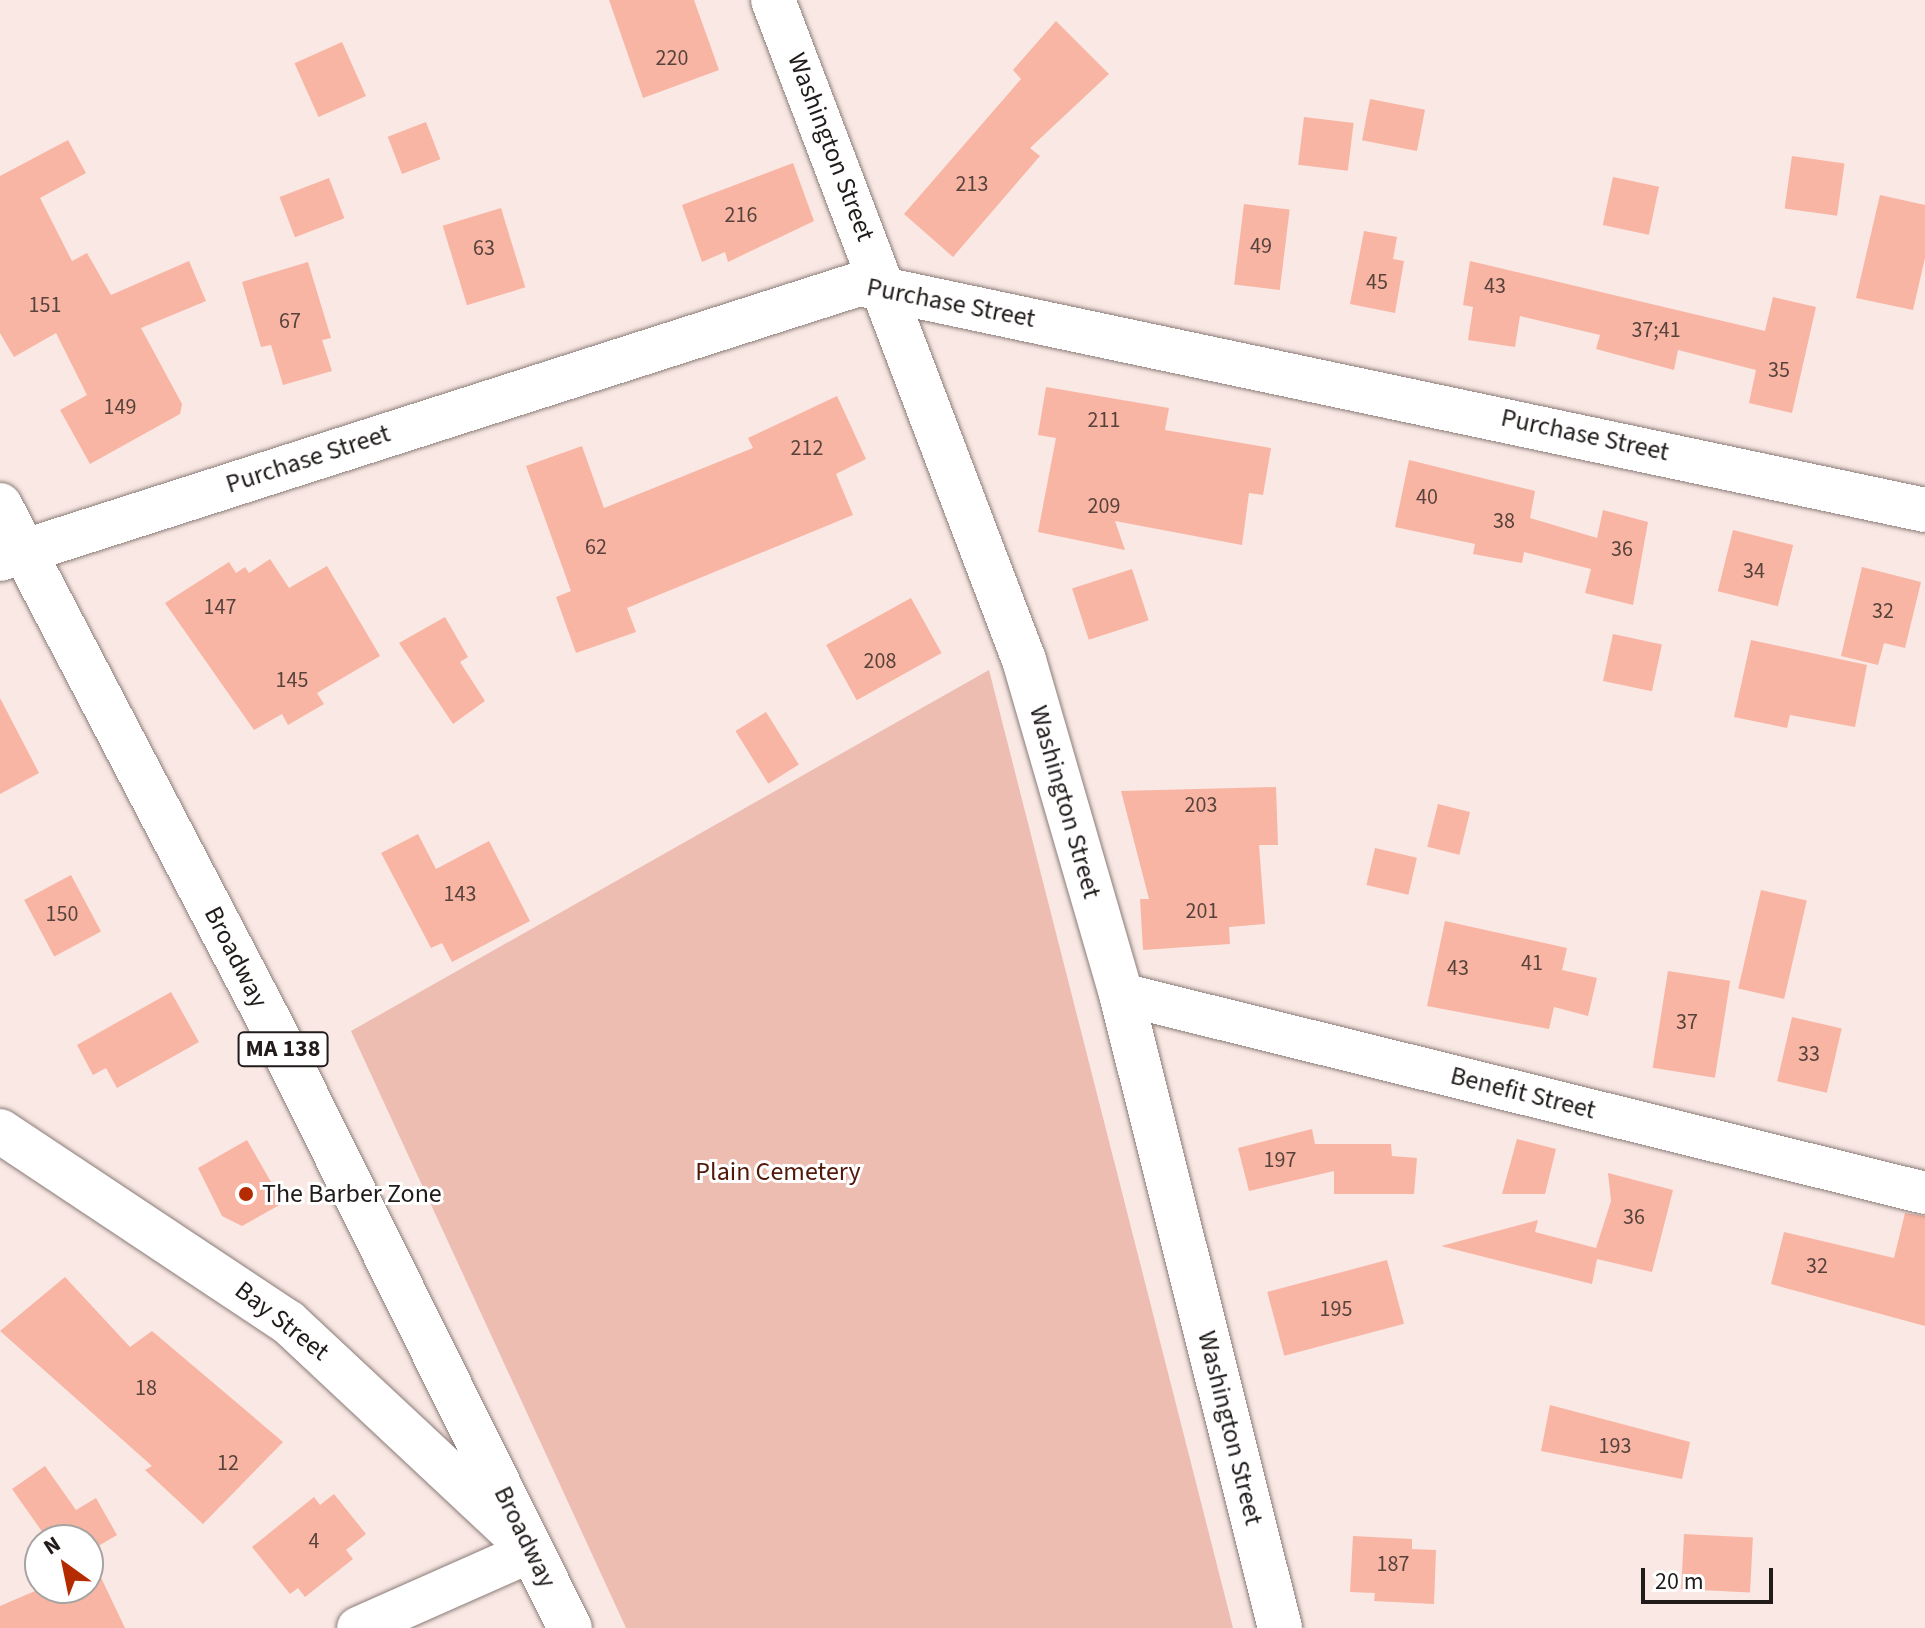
<!DOCTYPE html>
<html>
<head>
<meta charset="utf-8">
<style>
	body { margin:0 }
	#map { position:relative; width:1925px; height:1628px; overflow:hidden; background:#f9e8e4; font-family:"Source Sans 3",sans-serif }
	div>[style] { position:absolute }
	.green>* { inset:0; background:#edbdb1 }
	.building>* { inset:0; background:#f9b5a4; transform-origin:0 0 }
	.roads { filter:drop-shadow(0 0 2px #8b7c78) drop-shadow(0 0 2px #8b7c78) }
	.street>* { height:42px; margin:-21px; padding:0 21px; transform-origin:21px; border-radius:21px; background:#fff }
	.secondary>* { height:44px; margin:-22px; padding:0 22px; transform-origin:22px; border-radius:22px; background:#fff }
	.primary>* { height:44px; margin:-22px; padding:0 22px; transform-origin:22px; border-radius:22px; background:#fff }
	.dots>* { width:22px; height:22px; translate:-50% -50%; box-sizing:border-box; border:4px solid #fff; border-radius:50% }
	span { translate:-50% -50%; white-space:nowrap; text-align:center; line-height:1.15; -webkit-text-stroke:6px #fff; paint-order:stroke }
	.number-label { font-size:22px; color:#57423c }
	.number-label span { -webkit-text-stroke-width:0 }
	.shield-label span { padding:2px 6px; background:#fff; border:2px solid; border-radius:6px; -webkit-text-stroke-width:0 }
	.shield-label { font-size:24px; color:#211b1a; font-weight:700 }
	.street-label { font-size:26px; color:#211b1a }
	.park-label { font-size:26px; color:#521809 }
	.poi-label { font-size:26px; color:#211b1a }
	.left { translate:0 -50%; text-align:left }
	.north { position:absolute; left:24px; top:1524px; width:80px; height:80px; box-sizing:border-box; background:#fff; border:2px solid #a6a4a3; border-radius:50%; rotate:327deg; font-size:22px; font-weight:700; line-height:32px; text-align:center; color:#211b1a }
	.north::after { content:''; display:block; margin:auto; width:28px; height:36px; background:#b52b00; clip-path:polygon(50% 0,100% 100%,50% 72%,0 100%) }
	.scale { position:absolute; left:1641px; top:1568px; width:132px; height:36px; box-sizing:border-box; border:4px solid #211b1a; border-top:0; padding-left:10px; font-size:24px; line-height:28px; white-space:nowrap; color:#211b1a; -webkit-text-stroke:6px #fff; paint-order:stroke }
</style>
</head>
<body>
<div id="map">
	<div class="green">
		<i style="clip-path:polygon(989px 670px,1233px 1628px,626px 1628px,351px 1031px)"></i>
	</div>
	<div class="building">
		<i style="clip-path:polygon(609px 0,694px 0,719px 70px,643px 98px)"></i>
		<i style="clip-path:polygon(1056px 21px,1109px 74px,1030px 148px,1040px 156px,953px 257px,904px 214px,1021px 79px,1013px 70px)"></i>
		<i style="left:342px;top:42px;width:59px;height:52px;rotate:66deg"></i>
		<i style="left:1370px;top:99px;width:56px;height:42px;rotate:11deg"></i>
		<i style="left:1304px;top:117px;width:50px;height:48px;rotate:7deg"></i>
		<i style="left:426px;top:122px;width:40px;height:41px;rotate:69deg"></i>
		<i style="clip-path:polygon(68px 140px,86px 173px,40px 198px,72px 261px,87px 253px,111px 295px,189px 261px,206px 301px,141px 328px,182px 404px,180px 414px,90px 464px,60px 410px,87px 395px,56px 333px,14px 357px,0 333px,0 176px)"></i>
		<i style="left:1792px;top:156px;width:53px;height:53px;rotate:8deg"></i>
		<i style="clip-path:polygon(793px 163px,814px 221px,728px 262px,725px 252px,702px 262px,682px 205px)"></i>
		<i style="left:1613px;top:177px;width:47px;height:49px;rotate:12deg"></i>
		<i style="left:329px;top:178px;width:43px;height:53px;rotate:69deg"></i>
		<i style="clip-path:polygon(1880px 195px,1925px 205px,1925px 258px,1913px 310px,1856px 298px)"></i>
		<i style="left:1244px;top:204px;width:46px;height:81px;rotate:7deg"></i>
		<i style="left:501px;top:208px;width:83px;height:61px;rotate:73deg"></i>
		<i style="clip-path:polygon(1364px 231px,1397px 237px,1393px 259px,1404px 261px,1395px 313px,1350px 304px)"></i>
		<i style="clip-path:polygon(1470px 261px,1765px 331px,1773px 297px,1816px 307px,1792px 413px,1749px 403px,1756px 370px,1678px 350px,1674px 370px,1596px 349px,1600px 335px,1520px 316px,1515px 347px,1468px 340px,1473px 307px,1463px 305px)"></i>
		<i style="clip-path:polygon(308px 262px,331px 338px,322px 340px,332px 371px,283px 385px,271px 345px,261px 347px,242px 282px)"></i>
		<i style="clip-path:polygon(1046px 387px,1169px 408px,1165px 430px,1271px 448px,1263px 495px,1249px 493px,1242px 545px,1115px 521px,1125px 550px,1038px 532px,1056px 438px,1038px 435px)"></i>
		<i style="clip-path:polygon(837px 396px,866px 459px,836px 474px,853px 515px,627px 608px,636px 632px,576px 653px,556px 597px,571px 591px,526px 466px,582px 446px,604px 508px,753px 448px,748px 438px)"></i>
		<i style="clip-path:polygon(1409px 460px,1535px 491px,1530px 518px,1597px 538px,1603px 510px,1648px 522px,1633px 605px,1585px 593px,1591px 569px,1524px 552px,1522px 563px,1473px 554px,1475px 544px,1395px 527px)"></i>
		<i style="left:1733px;top:530px;width:62px;height:63px;rotate:14deg"></i>
		<i style="clip-path:polygon(270px 559px,289px 588px,327px 566px,380px 656px,317px 693px,324px 704px,288px 725px,282px 714px,254px 730px,165px 603px,229px 562px,236px 573px,245px 567px,249px 573px)"></i>
		<i style="clip-path:polygon(1862px 567px,1921px 582px,1905px 648px,1884px 643px,1878px 665px,1841px 656px)"></i>
		<i style="left:1132px;top:569px;width:54px;height:63px;rotate:72deg"></i>
		<i style="left:911px;top:598px;width:63px;height:97px;rotate:61deg"></i>
		<i style="clip-path:polygon(445px 617px,468px 657px,460px 662px,485px 701px,453px 724px,399px 643px)"></i>
		<i style="left:1613px;top:634px;width:50px;height:48px;rotate:12deg"></i>
		<i style="clip-path:polygon(1751px 640px,1867px 665px,1855px 727px,1790px 715px,1787px 728px,1734px 717px)"></i>
		<i style="clip-path:polygon(0 698px,39px 773px,0 794px)"></i>
		<i style="left:766px;top:712px;width:62px;height:36px;rotate:58deg"></i>
		<i style="clip-path:polygon(1276px 787px,1278px 845px,1259px 845px,1265px 924px,1229px 927px,1230px 944px,1143px 950px,1140px 899px,1149px 899px,1121px 791px)"></i>
		<i style="left:1438px;top:804px;width:33px;height:44px;rotate:14deg"></i>
		<i style="clip-path:polygon(418px 834px,436px 869px,489px 841px,530px 921px,452px 962px,442px 943px,431px 948px,381px 853px)"></i>
		<i style="left:1375px;top:848px;width:43px;height:38px;rotate:13deg"></i>
		<i style="left:71px;top:875px;width:64px;height:53px;rotate:62deg"></i>
		<i style="left:1761px;top:890px;width:47px;height:101px;rotate:13deg"></i>
		<i style="clip-path:polygon(1445px 921px,1567px 948px,1562px 970px,1597px 978px,1588px 1016px,1554px 1007px,1549px 1029px,1427px 1006px)"></i>
		<i style="left:1668px;top:971px;width:63px;height:98px;rotate:9deg"></i>
		<i style="clip-path:polygon(171px 992px,199px 1042px,117px 1088px,106px 1068px,93px 1075px,77px 1045px)"></i>
		<i style="left:1792px;top:1017px;width:51px;height:66px;rotate:13deg"></i>
		<i style="clip-path:polygon(1312px 1129px,1315px 1144px,1391px 1144px,1392px 1156px,1417px 1158px,1414px 1194px,1334px 1194px,1334px 1171px,1249px 1191px,1238px 1148px)"></i>
		<i style="clip-path:polygon(1517px 1139px,1556px 1149px,1545px 1194px,1502px 1194px)"></i>
		<i style="clip-path:polygon(247px 1140px,283px 1203px,242px 1226px,222px 1216px,198px 1168px)"></i>
		<i style="clip-path:polygon(1608px 1173px,1673px 1190px,1652px 1272px,1597px 1259px,1592px 1284px,1441px 1246px,1538px 1220px,1535px 1232px,1596px 1248px,1611px 1201px)"></i>
		<i style="clip-path:polygon(1905px 1213px,1925px 1216px,1925px 1326px,1771px 1284px,1784px 1232px,1894px 1258px)"></i>
		<i style="left:1387px;top:1260px;width:66px;height:124px;rotate:75deg"></i>
		<i style="clip-path:polygon(65px 1277px,130px 1347px,152px 1331px,283px 1442px,203px 1524px,145px 1470px,152px 1466px,0 1331px)"></i>
		<i style="clip-path:polygon(1550px 1405px,1690px 1442px,1682px 1479px,1541px 1451px)"></i>
		<i style="clip-path:polygon(45px 1466px,76px 1510px,96px 1498px,117px 1535px,88px 1552px,88px 1540px,48px 1540px,12px 1489px)"></i>
		<i style="clip-path:polygon(334px 1494px,366px 1534px,346px 1550px,353px 1559px,305px 1597px,298px 1588px,290px 1594px,252px 1547px,314px 1497px,320px 1505px)"></i>
		<i style="left:1684px;top:1534px;width:69px;height:55px;rotate:3deg"></i>
		<i style="clip-path:polygon(1353px 1536px,1412px 1539px,1412px 1549px,1436px 1550px,1434px 1604px,1374px 1601px,1375px 1593px,1350px 1592px)"></i>
		<i style="clip-path:polygon(95px 1565px,125px 1628px,0 1628px,0 1606px,42px 1588px,88px 1588px,88px 1568px)"></i>
	</div>
	<div class="roads">
		<div class="street">
			<i style="left:1121px;top:994px;width:828px;rotate:13.9deg"></i>
			<i style="left:358px;top:1628px;width:190px;rotate:-23.9deg"></i>
		</div>
		<div class="secondary">
			<i style="left:773px;top:0;width:706px;rotate:69.18deg"></i>
			<i style="left:1024px;top:660px;width:348px;rotate:73.8deg"></i>
			<i style="left:1121px;top:994px;width:654px;rotate:75.92deg"></i>
			<i style="left:0;top:559px;width:902px;rotate:-17.75deg"></i>
			<i style="left:859px;top:284px;width:1090px;rotate:11.97deg"></i>
			<i style="left:0;top:1131px;width:346px;rotate:33.6deg"></i>
			<i style="left:288px;top:1322px;width:328px;rotate:43.1deg"></i>
		</div>
		<div class="primary">
			<i style="left:0;top:505px;width:592px;rotate:62.44deg"></i>
			<i style="left:274px;top:1030px;width:667px;rotate:63.67deg"></i>
		</div>
	</div>
	<div class="dots">
		<i style="left:246px;top:1194px;background:#b52b00"></i>
	</div>
	<div class="number-label">
		<span style="left:672px;top:59px">220</span>
		<span style="left:972px;top:185px">213</span>
		<span style="left:741px;top:216px">216</span>
		<span style="left:1261px;top:247px">49</span>
		<span style="left:484px;top:249px">63</span>
		<span style="left:1377px;top:283px">45</span>
		<span style="left:1495px;top:287px">43</span>
		<span style="left:45px;top:306px">151</span>
		<span style="left:290px;top:322px">67</span>
		<span style="left:1656px;top:331px">37;41</span>
		<span style="left:1779px;top:371px">35</span>
		<span style="left:120px;top:408px">149</span>
		<span style="left:1104px;top:421px">211</span>
		<span style="left:807px;top:449px">212</span>
		<span style="left:1427px;top:498px">40</span>
		<span style="left:1104px;top:507px">209</span>
		<span style="left:1504px;top:522px">38</span>
		<span style="left:596px;top:548px">62</span>
		<span style="left:1622px;top:550px">36</span>
		<span style="left:1754px;top:572px">34</span>
		<span style="left:220px;top:608px">147</span>
		<span style="left:1883px;top:612px">32</span>
		<span style="left:880px;top:662px">208</span>
		<span style="left:292px;top:681px">145</span>
		<span style="left:1201px;top:806px">203</span>
		<span style="left:460px;top:895px">143</span>
		<span style="left:1202px;top:912px">201</span>
		<span style="left:62px;top:915px">150</span>
		<span style="left:1532px;top:964px">41</span>
		<span style="left:1458px;top:969px">43</span>
		<span style="left:1687px;top:1023px">37</span>
		<span style="left:1809px;top:1055px">33</span>
		<span style="left:1280px;top:1161px">197</span>
		<span style="left:1634px;top:1218px">36</span>
		<span style="left:1817px;top:1267px">32</span>
		<span style="left:1336px;top:1310px">195</span>
		<span style="left:146px;top:1389px">18</span>
		<span style="left:1615px;top:1447px">193</span>
		<span style="left:228px;top:1464px">12</span>
		<span style="left:314px;top:1542px">4</span>
		<span style="left:1393px;top:1565px">187</span>
	</div>
	<div class="shield-label">
		<span style="left:283px;top:1049px">MA 138</span>
	</div>
	<div class="street-label">
		<span style="left:831px;top:147px;rotate:69deg">Washington Street</span>
		<span style="left:951px;top:303px;rotate:11deg">Purchase Street</span>
		<span style="left:1585px;top:435px;rotate:12deg">Purchase Street</span>
		<span style="left:308px;top:459px;rotate:-18deg">Purchase Street</span>
		<span style="left:1065px;top:802px;rotate:74deg">Washington Street</span>
		<span style="left:236px;top:957px;rotate:63deg">Broadway</span>
		<span style="left:1523px;top:1093px;rotate:14deg">Benefit Street</span>
		<span style="left:282px;top:1321px;rotate:38deg">Bay Street</span>
		<span style="left:1230px;top:1428px;rotate:76deg">Washington Street</span>
		<span style="left:525px;top:1537px;rotate:64deg">Broadway</span>
	</div>
	<div class="park-label">
		<span style="left:778px;top:1172px">Plain Cemetery</span>
	</div>
	<div class="poi-label">
		<span class="left" style="left:262px;top:1194px">The Barber Zone</span>
	</div>
	<div class="north">N</div>
	<div class="scale">20 m</div>
</div>
</body>
</html>
